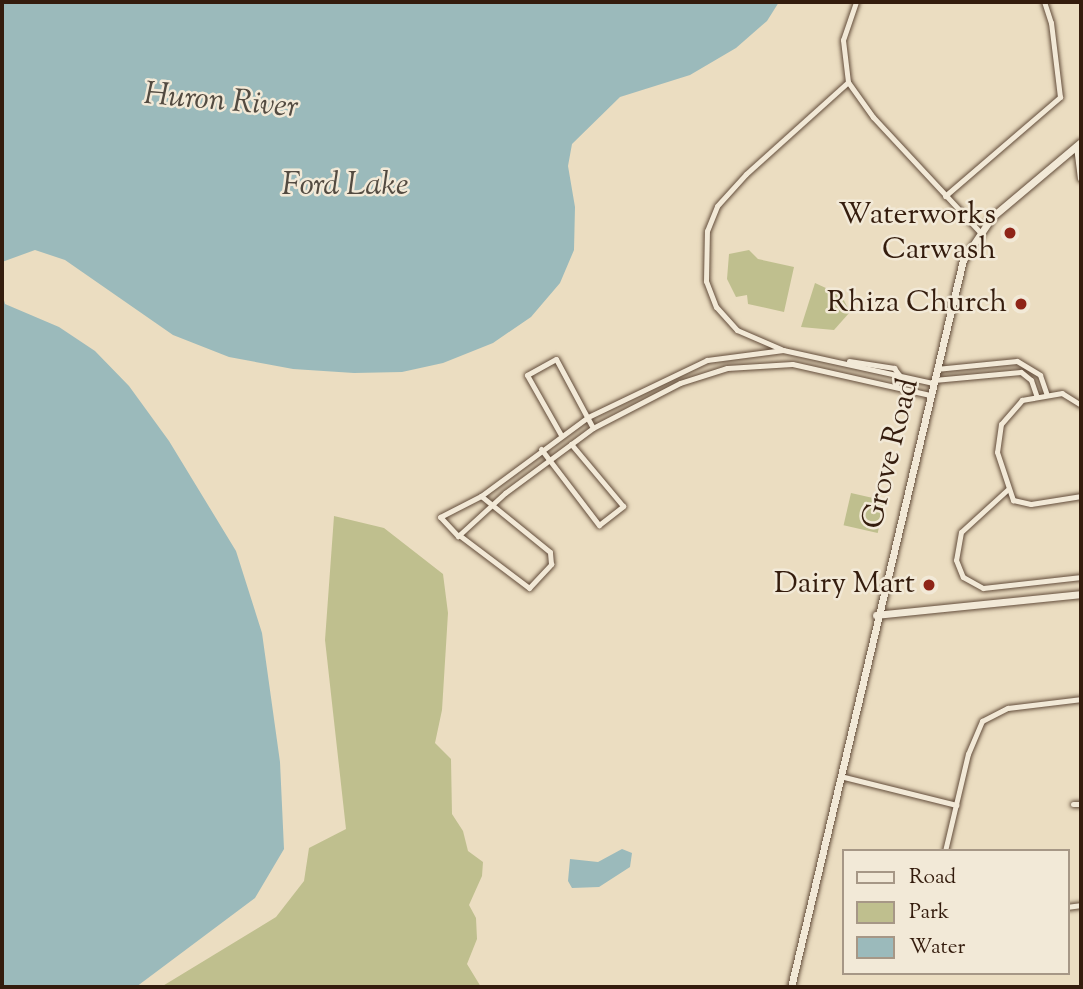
<!DOCTYPE html>
<html>
<head>
<meta charset="utf-8">
<style>
	body { margin:0 }
	#map { position:relative; width:1083px; height:989px; overflow:hidden; background:#ebddc1; font-family:"Sorts Mill Goudy",serif }
	div>[style] { position:absolute }
	.green>* { inset:0; background:#bfbf8e; transform-origin:0 0 }
	.water>* { inset:0; background:#9bbabb }
	.roads { filter:drop-shadow(0 0 2px #624c3a) drop-shadow(0 0 2px #624c3a) }
	.street>* { height:5px; margin:-2.5px; padding:0 2.5px; transform-origin:2.5px; border-radius:2.5px; background:#f2e9d7 }
	.secondary>* { height:7px; margin:-3.5px; padding:0 3.5px; transform-origin:3.5px; border-radius:3.5px; background:#f2e9d7 }
	.dots>* { width:19px; height:19px; translate:-50% -50%; box-sizing:border-box; border:4px solid #f2e9d7; border-radius:50% }
	span { translate:-50% -50%; white-space:nowrap; text-align:center; line-height:1.15; -webkit-text-stroke:5px #f2e9d7; paint-order:stroke }
	.poi-label { font-size:30px; color:#341c0d }
	.right { translate:-100% -50%; text-align:right }
	.street-label { font-size:30px; color:#341c0d }
	.water-label { font-size:32px; color:#534b41; font-style:italic }
	.frame { position:absolute; inset:0; border:4px solid #341c0d; pointer-events:none }
	.legend { position:absolute; left:842px; top:849px; width:228px; height:126px; box-sizing:border-box; background:#f2e9d7; border:2px solid #a69786; margin:0; padding:9px 12px; list-style:none; font-size:21px; color:#341c0d }
	.legend li { display:flex; align-items:center; gap:14px; height:35px }
	.legend b { width:35px; border:2px solid #a69786 }
</style>
</head>
<body>
<div id="map">
	<div class="green">
		<i style="clip-path:polygon(749px 250px,758px 259px,794px 267px,784px 312px,748px 304px,747px 295px,736px 297px,727px 279px,729px 254px)"></i>
		<i style="clip-path:polygon(815px 283px,841px 295px,850px 312px,834px 330px,801px 327px)"></i>
		<i style="left:851px;top:493px;width:35px;height:33px;rotate:13deg"></i>
		<i style="clip-path:polygon(334px 516px,384px 528px,443px 574px,448px 613px,442px 710px,435px 743px,451px 759px,452px 814px,463px 831px,468px 851px,483px 862px,482px 876px,469px 905px,476px 918px,477px 939px,467px 964px,481px 987px,161px 987px,276px 917px,304px 881px,309px 848px,346px 829px,325px 640px)"></i>
	</div>
	<div class="water">
		<i style="clip-path:polygon(2px 2px,779px 2px,767px 21px,736px 48px,690px 75px,620px 97px,572px 144px,568px 166px,575px 207px,574px 250px,560px 283px,531px 317px,493px 343px,443px 363px,402px 372px,354px 373px,293px 369px,229px 357px,173px 335px,65px 260px,35px 250px,2px 262px)"></i>
		<i style="clip-path:polygon(2px 292px,5px 304px,59px 327px,95px 351px,129px 386px,169px 441px,236px 551px,262px 633px,280px 762px,284px 849px,255px 898px,136px 987px,2px 987px)"></i>
		<i style="clip-path:polygon(622px 849px,632px 853px,630px 867px,599px 887px,572px 888px,568px 881px,570px 859px,598px 862px)"></i>
	</div>
	<div class="roads">
		<div class="street">
			<i style="left:856px;top:2px;width:40px;rotate:108.9deg"></i>
			<i style="left:843px;top:40px;width:42px;rotate:83.2deg"></i>
			<i style="left:848px;top:82px;width:43px;rotate:54.5deg"></i>
			<i style="left:873px;top:117px;width:156px;rotate:47.1deg"></i>
			<i style="left:945px;top:196px;width:152px;rotate:-40.7deg"></i>
			<i style="left:1060px;top:97px;width:75px;rotate:-96.9deg"></i>
			<i style="left:1051px;top:23px;width:22px;rotate:-108deg"></i>
			<i style="left:781px;top:349px;width:48px;rotate:-156.6deg"></i>
			<i style="left:737px;top:330px;width:31px;rotate:-132deg"></i>
			<i style="left:716px;top:307px;width:28px;rotate:-111deg"></i>
			<i style="left:706px;top:281px;width:50px;rotate:-88.9deg"></i>
			<i style="left:707px;top:231px;width:27px;rotate:-68deg"></i>
			<i style="left:717px;top:206px;width:43px;rotate:-47.8deg"></i>
			<i style="left:746px;top:174px;width:137px;rotate:-42deg"></i>
			<i style="left:849px;top:361px;width:46px;rotate:8.8deg"></i>
			<i style="left:894px;top:368px;width:9px;rotate:54deg"></i>
			<i style="left:899px;top:375px;width:12px;rotate:104deg"></i>
			<i style="left:936px;top:369px;width:81px;rotate:-5.6deg"></i>
			<i style="left:1017px;top:361px;width:27px;rotate:31deg"></i>
			<i style="left:1040px;top:375px;width:21px;rotate:71deg"></i>
			<i style="left:934px;top:380px;width:87px;rotate:-5.3deg"></i>
			<i style="left:1021px;top:372px;width:13px;rotate:39deg"></i>
			<i style="left:1031px;top:380px;width:18px;rotate:71deg"></i>
			<i style="left:930px;top:395px;width:141px;rotate:-167.3deg"></i>
			<i style="left:792px;top:364px;width:65px;rotate:176.5deg"></i>
			<i style="left:727px;top:368px;width:49px;rotate:162.3deg"></i>
			<i style="left:680px;top:383px;width:98px;rotate:152.7deg"></i>
			<i style="left:593px;top:428px;width:109px;rotate:143.5deg"></i>
			<i style="left:505px;top:493px;width:64px;rotate:137.5deg"></i>
			<i style="left:458px;top:536px;width:26px;rotate:-133deg"></i>
			<i style="left:440px;top:517px;width:46px;rotate:-27.1deg"></i>
			<i style="left:481px;top:496px;width:133px;rotate:-36.4deg"></i>
			<i style="left:588px;top:417px;width:132px;rotate:-25.6deg"></i>
			<i style="left:707px;top:360px;width:77px;rotate:-7.5deg"></i>
			<i style="left:783px;top:350px;width:154px;rotate:12.4deg"></i>
			<i style="left:1081px;top:405px;width:22px;rotate:-148deg"></i>
			<i style="left:1062px;top:393px;width:41px;rotate:170.1deg"></i>
			<i style="left:1022px;top:400px;width:32px;rotate:131deg"></i>
			<i style="left:1001px;top:424px;width:28px;rotate:98deg"></i>
			<i style="left:997px;top:452px;width:51px;rotate:71.6deg"></i>
			<i style="left:1013px;top:500px;width:18px;rotate:13deg"></i>
			<i style="left:1031px;top:504px;width:51px;rotate:-9.1deg"></i>
			<i style="left:561px;top:435px;width:69px;rotate:-119.5deg"></i>
			<i style="left:527px;top:375px;width:33px;rotate:-29deg"></i>
			<i style="left:556px;top:359px;width:78px;rotate:61.8deg"></i>
			<i style="left:541px;top:449px;width:96px;rotate:52.7deg"></i>
			<i style="left:599px;top:525px;width:31px;rotate:-38deg"></i>
			<i style="left:623px;top:506px;width:81px;rotate:-130deg"></i>
			<i style="left:1007px;top:490px;width:62px;rotate:137.6deg"></i>
			<i style="left:961px;top:532px;width:28px;rotate:100deg"></i>
			<i style="left:956px;top:560px;width:18px;rotate:68deg"></i>
			<i style="left:963px;top:577px;width:23px;rotate:29deg"></i>
			<i style="left:983px;top:588px;width:99px;rotate:-6.4deg"></i>
			<i style="left:459px;top:535px;width:88px;rotate:37.1deg"></i>
			<i style="left:529px;top:588px;width:33px;rotate:-47deg"></i>
			<i style="left:551px;top:564px;width:12px;rotate:-95deg"></i>
			<i style="left:550px;top:552px;width:89px;rotate:-140.9deg"></i>
			<i style="left:840px;top:776px;width:120px;rotate:14deg"></i>
			<i style="left:1073px;top:804px;width:8px"></i>
			<i style="left:945px;top:851px;width:100px;rotate:-76.7deg"></i>
			<i style="left:968px;top:754px;width:36px;rotate:-67deg"></i>
			<i style="left:982px;top:721px;width:29px;rotate:-27deg"></i>
			<i style="left:1008px;top:708px;width:74px;rotate:-7deg"></i>
			<i style="left:1067px;top:907px;width:14px;rotate:-8deg"></i>
		</div>
		<div class="secondary">
			<i style="left:1077px;top:146px;width:32px;rotate:83deg"></i>
			<i style="left:876px;top:615px;width:206px;rotate:-5.8deg"></i>
			<i style="left:791px;top:987px;width:747px;rotate:-76.69deg"></i>
			<i style="left:963px;top:260px;width:52px;rotate:-56deg"></i>
			<i style="left:992px;top:217px;width:116px;rotate:-40.1deg"></i>
		</div>
	</div>
	<div class="dots">
		<i style="left:1010px;top:233px;background:#8f2418"></i>
		<i style="left:1021px;top:304px;background:#8f2418"></i>
		<i style="left:929px;top:585px;background:#8f2418"></i>
	</div>
	<div class="poi-label">
		<span class="right" style="left:996px;top:233px">Waterworks<br>Carwash</span>
		<span class="right" style="left:1007px;top:304px">Rhiza Church</span>
		<span class="right" style="left:915px;top:585px">Dairy Mart</span>
	</div>
	<div class="street-label">
		<span style="left:892px;top:454px;rotate:-76deg">Grove Road</span>
	</div>
	<div class="water-label">
		<span style="left:221px;top:102px;rotate:5deg">Huron River</span>
		<span style="left:345px;top:186px">Ford Lake</span>
	</div>
	<div class="frame"></div>
	<ul class="legend">
	<li><b style="height:9px;background:#f2e9d7"></b>Road</li>
	<li><b style="height:19px;background:#bfbf8e"></b>Park</li>
	<li><b style="height:19px;background:#9bbabb"></b>Water</li>
	</ul>
</div>
</body>
</html>
